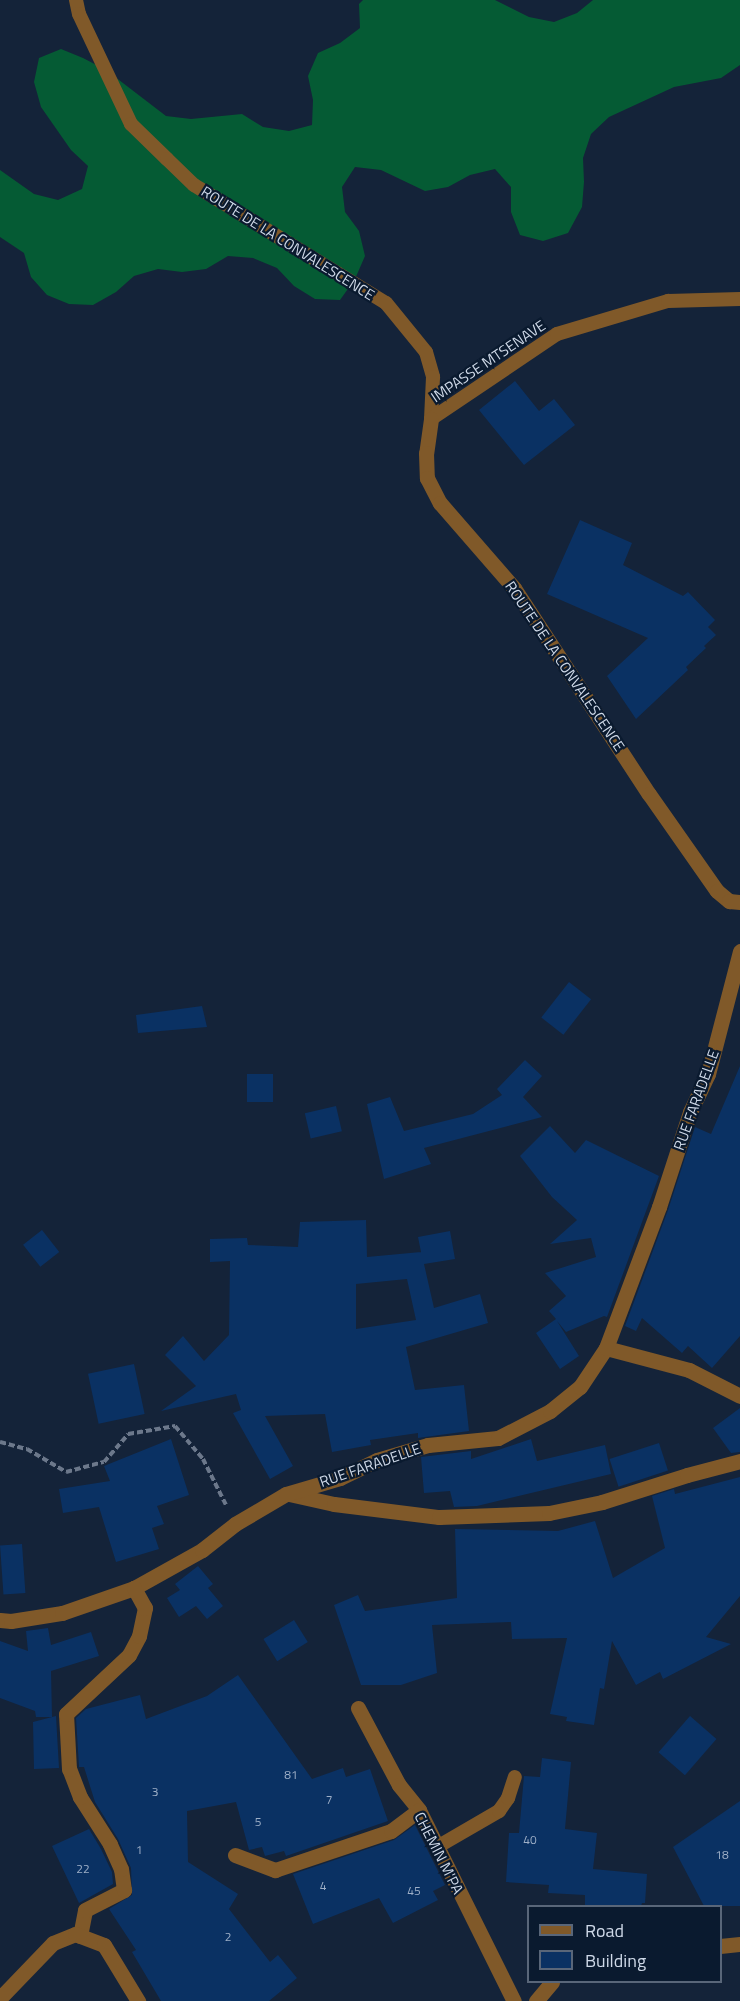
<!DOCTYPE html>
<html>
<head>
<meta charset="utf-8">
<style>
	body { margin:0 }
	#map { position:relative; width:740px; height:2001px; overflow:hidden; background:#142339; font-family:"Titillium Web",sans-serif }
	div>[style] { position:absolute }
	.forest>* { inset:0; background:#055b34 }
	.building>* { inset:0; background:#0a3163; transform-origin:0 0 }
	.path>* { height:4px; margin-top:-2px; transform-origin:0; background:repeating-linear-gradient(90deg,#6c788b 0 6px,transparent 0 9px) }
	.lane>* { height:14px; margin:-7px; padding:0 7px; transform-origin:7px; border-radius:7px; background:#805929 }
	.street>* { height:15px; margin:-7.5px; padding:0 7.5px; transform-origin:7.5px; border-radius:7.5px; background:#805929 }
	span { translate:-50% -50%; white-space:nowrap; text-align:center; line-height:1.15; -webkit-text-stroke:4.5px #0a1a2f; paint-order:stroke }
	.number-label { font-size:12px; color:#9eafc7 }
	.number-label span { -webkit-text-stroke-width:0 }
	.street-label { font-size:15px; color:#cfd9e8 }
	.legend { position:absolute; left:527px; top:1905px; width:195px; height:78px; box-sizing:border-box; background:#0a1a2f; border:2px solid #596679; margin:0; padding:8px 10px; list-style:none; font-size:18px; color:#cfd9e8 }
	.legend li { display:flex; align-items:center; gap:12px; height:30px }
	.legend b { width:30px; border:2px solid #596679 }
</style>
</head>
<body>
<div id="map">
	<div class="forest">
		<i style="clip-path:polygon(363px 0,495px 0,529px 17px,554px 22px,577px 13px,593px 0,740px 0,740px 65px,721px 78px,674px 87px,609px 117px,591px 134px,583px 158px,584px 182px,582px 207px,568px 233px,543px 241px,520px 235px,511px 212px,511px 187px,495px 169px,470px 175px,448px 187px,425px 191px,381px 170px,355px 167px,342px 187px,345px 212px,359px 231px,365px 256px,355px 279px,340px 300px,315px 299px,294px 286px,277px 268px,253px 258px,228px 256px,206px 269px,182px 272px,158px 269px,134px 276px,116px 292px,93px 305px,69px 304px,47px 295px,31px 277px,24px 253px,0 237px,0 170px,34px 194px,58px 200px,82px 189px,88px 166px,71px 150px,41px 107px,34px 82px,39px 58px,61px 49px,83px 58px,106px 70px,166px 116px,191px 119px,242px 114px,263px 127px,289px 131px,312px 125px,313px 100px,308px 76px,318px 53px,340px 43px,360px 28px,359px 4px)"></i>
	</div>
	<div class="building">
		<i style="clip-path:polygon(515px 381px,539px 411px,554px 399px,575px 425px,524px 465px,479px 410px)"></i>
		<i style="clip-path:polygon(580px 520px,632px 543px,623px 565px,683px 596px,688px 592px,715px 620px,708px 627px,716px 635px,704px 646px,706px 648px,686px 667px,688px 670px,636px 719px,607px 676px,648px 638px,547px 594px)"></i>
		<i style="left:569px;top:982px;width:28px;height:45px;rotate:38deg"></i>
		<i style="clip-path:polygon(202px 1006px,207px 1027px,138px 1033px,136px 1015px)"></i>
		<i style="clip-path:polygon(525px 1060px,542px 1076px,523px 1097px,542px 1117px,424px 1148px,431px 1164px,384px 1179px,367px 1104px,390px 1097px,404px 1131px,473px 1114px,502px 1095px,497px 1089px)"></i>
		<i style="clip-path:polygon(740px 1066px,740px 1336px,712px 1368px,688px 1346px,682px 1353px,642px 1318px,636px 1331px,625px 1326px,668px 1210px,695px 1127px,711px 1134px)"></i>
		<i style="left:247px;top:1074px;width:26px;height:28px"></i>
		<i style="left:336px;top:1106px;width:26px;height:32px;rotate:77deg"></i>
		<i style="clip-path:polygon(550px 1126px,575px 1153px,586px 1140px,659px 1176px,607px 1317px,604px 1316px,566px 1332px,557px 1321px,579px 1356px,560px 1369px,536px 1333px,556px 1319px,549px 1311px,566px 1296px,545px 1273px,596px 1257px,591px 1238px,550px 1244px,577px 1220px,552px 1197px,520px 1156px)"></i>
		<i style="clip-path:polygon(evenodd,366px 1220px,367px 1257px,421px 1252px,422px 1257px,418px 1237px,450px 1231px,455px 1259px,424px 1264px,434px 1308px,480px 1294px,488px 1323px,406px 1347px,415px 1390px,464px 1385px,469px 1431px,418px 1438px,418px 1433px,370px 1440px,371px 1445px,332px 1452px,325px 1414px,265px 1416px,293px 1466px,270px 1479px,233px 1413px,241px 1410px,236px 1394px,161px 1411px,196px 1386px,165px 1355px,183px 1336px,204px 1361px,229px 1335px,230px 1261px,210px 1262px,210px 1239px,247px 1238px,248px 1245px,298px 1247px,300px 1222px,366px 1220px,407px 1279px,416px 1320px,356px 1329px,356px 1284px,407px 1279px)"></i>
		<i style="left:42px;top:1230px;width:28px;height:24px;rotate:52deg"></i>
		<i style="left:134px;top:1364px;width:51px;height:47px;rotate:78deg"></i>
		<i style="clip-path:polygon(740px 1408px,740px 1452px,731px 1453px,713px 1428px)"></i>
		<i style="clip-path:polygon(171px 1439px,189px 1495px,157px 1506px,164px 1524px,152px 1528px,159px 1549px,116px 1562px,99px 1507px,63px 1513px,59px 1489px,110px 1481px,104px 1466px)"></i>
		<i style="clip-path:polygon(531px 1439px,537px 1461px,605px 1445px,611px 1474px,477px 1506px,454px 1507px,450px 1491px,424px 1493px,421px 1457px,471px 1451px,471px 1459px)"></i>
		<i style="left:659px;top:1443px;width:29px;height:52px;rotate:72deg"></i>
		<i style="clip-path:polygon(740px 1477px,740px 1596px,706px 1637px,731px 1644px,663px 1679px,660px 1672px,636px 1685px,612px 1641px,604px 1689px,600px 1688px,594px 1725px,566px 1721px,567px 1717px,550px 1714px,567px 1638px,512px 1639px,511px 1622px,432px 1625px,437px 1673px,401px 1685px,361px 1685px,334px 1605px,358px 1595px,365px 1611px,457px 1598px,455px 1529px,558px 1531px,595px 1521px,613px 1578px,665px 1548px,652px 1496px,674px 1489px,675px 1494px)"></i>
		<i style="left:22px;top:1544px;width:49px;height:22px;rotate:86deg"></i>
		<i style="clip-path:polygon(198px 1566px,213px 1584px,208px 1588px,223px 1606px,207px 1619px,196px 1606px,179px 1617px,167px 1598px,180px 1590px,175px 1584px)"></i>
		<i style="left:294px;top:1620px;width:26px;height:36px;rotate:58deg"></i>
		<i style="clip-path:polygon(48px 1628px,51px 1645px,91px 1632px,99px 1656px,51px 1671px,52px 1717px,56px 1716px,59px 1768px,34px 1769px,33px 1722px,52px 1717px,36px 1717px,35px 1711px,0 1698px,0 1641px,28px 1651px,26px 1631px)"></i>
		<i style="clip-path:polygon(238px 1675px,312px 1779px,343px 1768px,346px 1777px,370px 1769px,388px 1821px,286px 1856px,284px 1851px,265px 1856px,262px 1847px,249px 1850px,236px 1802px,187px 1811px,188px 1862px,238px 1894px,229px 1909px,270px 1962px,278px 1955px,297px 1978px,269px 2001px,161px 2001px,132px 1952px,136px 1950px,109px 1909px,132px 1895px,131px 1868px,118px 1839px,95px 1802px,84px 1767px,79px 1767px,76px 1718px,86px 1709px,140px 1695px,146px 1719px,207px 1696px)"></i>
		<i style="left:690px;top:1716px;width:35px;height:48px;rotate:41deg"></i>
		<i style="clip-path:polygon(542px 1758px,571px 1762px,565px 1829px,597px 1833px,593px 1869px,647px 1874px,645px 1903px,642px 1903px,641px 1906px,585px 1906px,585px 1895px,548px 1893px,549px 1885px,506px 1882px,509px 1833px,519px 1833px,524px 1776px,540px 1777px)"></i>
		<i style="clip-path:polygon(740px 1801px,740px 1906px,704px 1906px,673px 1847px)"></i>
		<i style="clip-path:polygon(415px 1825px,445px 1885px,433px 1891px,438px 1900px,393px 1923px,379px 1898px,313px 1924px,293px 1874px,394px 1840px)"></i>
		<i style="clip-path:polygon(89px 1829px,101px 1849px,112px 1872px,113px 1884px,79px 1903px,52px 1846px)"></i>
	</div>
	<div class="path">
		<i style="left:0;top:1442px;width:28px;rotate:15deg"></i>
		<i style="left:27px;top:1449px;width:45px;rotate:30.5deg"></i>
		<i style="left:66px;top:1472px;width:39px;rotate:-15deg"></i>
		<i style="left:104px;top:1462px;width:37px;rotate:-49deg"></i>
		<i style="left:128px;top:1434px;width:48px;rotate:-9.7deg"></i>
		<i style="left:175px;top:1426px;width:43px;rotate:49.7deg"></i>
		<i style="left:203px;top:1459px;width:51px;rotate:63.4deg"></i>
	</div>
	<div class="lane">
		<i style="left:76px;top:0;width:14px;rotate:78deg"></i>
		<i style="left:79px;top:14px;width:122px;rotate:64.7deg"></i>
		<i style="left:131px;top:124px;width:50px;rotate:44.2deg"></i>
		<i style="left:167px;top:159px;width:37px;rotate:44deg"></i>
		<i style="left:194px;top:185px;width:225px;rotate:31.6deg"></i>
		<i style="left:386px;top:303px;width:63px;rotate:50.8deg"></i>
		<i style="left:426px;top:352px;width:26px;rotate:74deg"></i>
		<i style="left:433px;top:377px;width:42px;rotate:92.7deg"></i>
		<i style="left:431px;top:419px;width:152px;rotate:-34deg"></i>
		<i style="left:557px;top:334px;width:116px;rotate:-16.6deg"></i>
		<i style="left:668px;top:301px;width:72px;rotate:-1.6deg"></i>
		<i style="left:437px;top:1847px;width:72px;rotate:-30.1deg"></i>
		<i style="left:499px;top:1811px;width:16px;rotate:-55deg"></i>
		<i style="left:508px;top:1798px;width:22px;rotate:-72deg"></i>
	</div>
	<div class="street">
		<i style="left:431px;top:419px;width:34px;rotate:98deg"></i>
		<i style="left:426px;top:453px;width:25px;rotate:88deg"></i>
		<i style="left:427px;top:478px;width:28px;rotate:63deg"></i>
		<i style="left:440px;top:503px;width:113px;rotate:49deg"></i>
		<i style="left:514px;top:588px;width:246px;rotate:56.8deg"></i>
		<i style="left:649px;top:794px;width:118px;rotate:55deg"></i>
		<i style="left:717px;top:891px;width:16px;rotate:40deg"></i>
		<i style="left:729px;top:901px;width:11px;rotate:5deg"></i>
		<i style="left:606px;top:1348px;width:86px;rotate:14.8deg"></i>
		<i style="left:689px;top:1370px;width:57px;rotate:27deg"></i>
		<i style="left:289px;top:1494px;width:46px;rotate:12.5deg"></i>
		<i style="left:334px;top:1504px;width:106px;rotate:7.1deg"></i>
		<i style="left:439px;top:1517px;width:110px;rotate:-2.1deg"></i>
		<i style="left:549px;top:1513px;width:54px;rotate:-11.7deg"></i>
		<i style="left:602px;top:1502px;width:89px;rotate:-17.6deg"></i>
		<i style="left:687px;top:1475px;width:55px;rotate:-14.8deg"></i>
		<i style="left:0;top:1620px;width:11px;rotate:5deg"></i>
		<i style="left:11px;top:1621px;width:52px;rotate:-8.9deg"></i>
		<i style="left:62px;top:1613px;width:76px;rotate:-19.1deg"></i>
		<i style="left:134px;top:1588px;width:78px;rotate:-29.2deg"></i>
		<i style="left:202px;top:1550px;width:42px;rotate:-38.2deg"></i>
		<i style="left:235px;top:1524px;width:59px;rotate:-30.5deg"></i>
		<i style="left:286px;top:1494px;width:56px;rotate:-16.5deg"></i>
		<i style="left:340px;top:1478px;width:41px;rotate:-25.9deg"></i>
		<i style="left:377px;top:1460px;width:53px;rotate:-16.4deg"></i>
		<i style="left:428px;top:1445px;width:70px;rotate:-5.7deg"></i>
		<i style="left:498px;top:1438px;width:59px;rotate:-27.4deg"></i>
		<i style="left:550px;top:1411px;width:38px;rotate:-39deg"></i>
		<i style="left:580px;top:1387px;width:47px;rotate:-56.3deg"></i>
		<i style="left:606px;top:1348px;width:151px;rotate:-69.4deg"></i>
		<i style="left:659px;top:1207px;width:100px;rotate:-71.9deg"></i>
		<i style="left:690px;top:1112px;width:42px;rotate:-64.7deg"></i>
		<i style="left:708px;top:1074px;width:127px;rotate:-75.4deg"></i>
		<i style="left:358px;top:1708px;width:87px;rotate:62deg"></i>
		<i style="left:399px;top:1785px;width:32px;rotate:51deg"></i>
		<i style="left:419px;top:1810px;width:213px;rotate:63.6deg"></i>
		<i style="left:235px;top:1855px;width:43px;rotate:20.6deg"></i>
		<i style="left:275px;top:1870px;width:122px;rotate:-18.6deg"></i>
		<i style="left:391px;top:1831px;width:35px;rotate:-37deg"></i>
		<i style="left:80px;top:1936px;width:26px;rotate:-79deg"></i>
		<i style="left:85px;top:1910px;width:44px;rotate:-27.1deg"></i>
		<i style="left:124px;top:1890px;width:21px;rotate:-98deg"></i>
		<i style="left:121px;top:1869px;width:27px;rotate:-114deg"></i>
		<i style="left:110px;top:1844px;width:56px;rotate:-122.6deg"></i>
		<i style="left:80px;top:1797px;width:30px;rotate:-111deg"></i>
		<i style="left:69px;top:1769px;width:55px;rotate:-93.1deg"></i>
		<i style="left:66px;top:1714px;width:86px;rotate:-43.1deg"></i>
		<i style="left:129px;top:1655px;width:21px;rotate:-62deg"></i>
		<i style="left:139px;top:1636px;width:29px;rotate:-78deg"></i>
		<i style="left:145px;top:1608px;width:23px;rotate:-119deg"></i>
		<i style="left:720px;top:1946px;width:20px;rotate:-6deg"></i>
		<i style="left:0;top:1998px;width:76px;rotate:-46.1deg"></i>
		<i style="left:53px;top:1943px;width:24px;rotate:-22deg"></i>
		<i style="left:75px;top:1934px;width:31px;rotate:21deg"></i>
		<i style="left:104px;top:1945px;width:66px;rotate:58.7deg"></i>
		<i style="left:536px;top:2001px;width:25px;rotate:-50deg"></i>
	</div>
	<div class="number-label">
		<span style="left:291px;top:1775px">81</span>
		<span style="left:155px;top:1792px">3</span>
		<span style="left:329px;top:1800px">7</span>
		<span style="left:258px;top:1822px">5</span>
		<span style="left:530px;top:1840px">40</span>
		<span style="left:139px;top:1850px">1</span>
		<span style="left:722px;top:1855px">18</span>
		<span style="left:83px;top:1869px">22</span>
		<span style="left:323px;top:1886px">4</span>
		<span style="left:414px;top:1891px">45</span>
		<span style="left:228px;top:1937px">2</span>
	</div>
	<div class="street-label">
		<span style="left:288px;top:243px;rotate:32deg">ROUTE DE LA CONVALESCENCE</span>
		<span style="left:488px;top:361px;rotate:-34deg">IMPASSE MTSENAVE</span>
		<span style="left:565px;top:666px;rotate:56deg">ROUTE DE LA CONVALESCENCE</span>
		<span style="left:696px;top:1100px;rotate:-70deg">RUE FARADELLE</span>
		<span style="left:370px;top:1465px;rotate:-19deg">RUE FARADELLE</span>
		<span style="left:439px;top:1853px;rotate:63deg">CHEMIN M'PA</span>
	</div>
	<ul class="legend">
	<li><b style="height:8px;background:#805929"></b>Road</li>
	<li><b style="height:16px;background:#0a3163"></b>Building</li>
	</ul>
</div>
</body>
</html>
